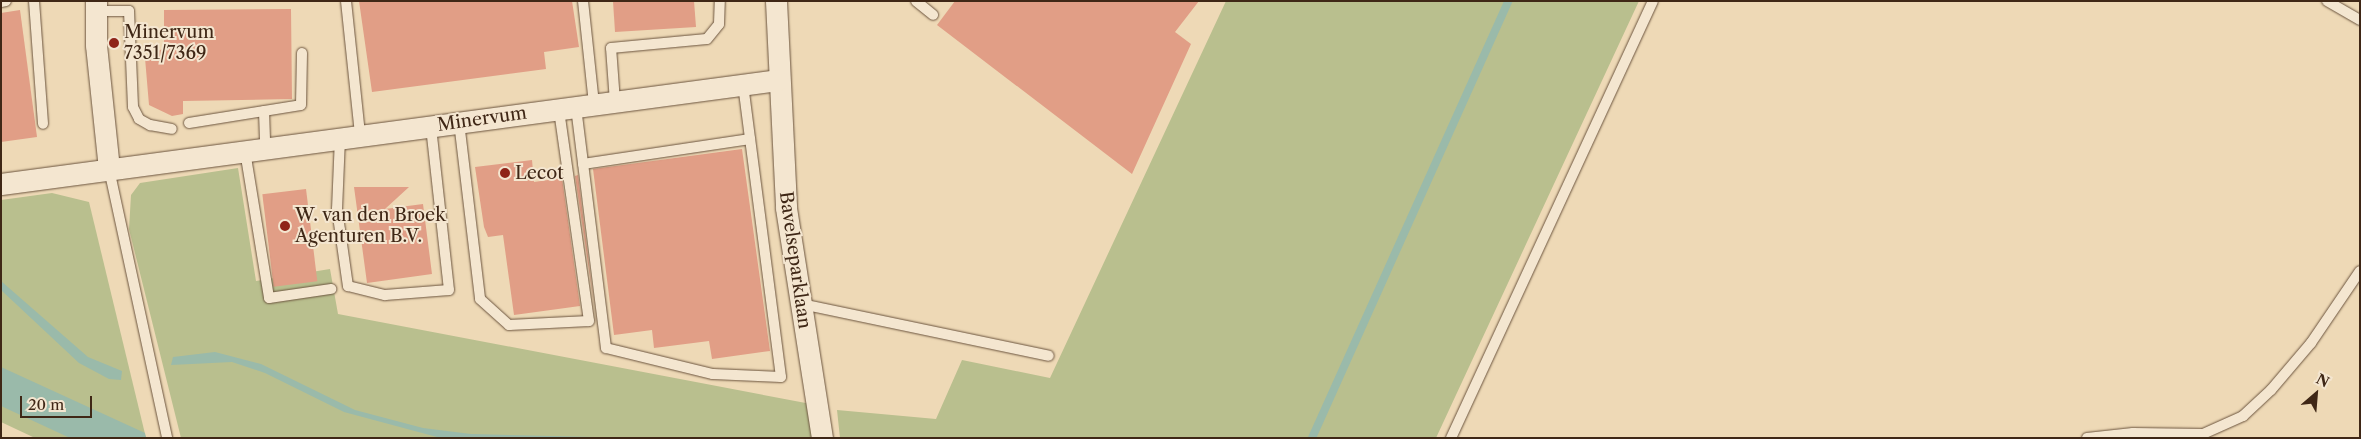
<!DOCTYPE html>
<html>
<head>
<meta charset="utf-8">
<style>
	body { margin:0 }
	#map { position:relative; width:2361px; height:439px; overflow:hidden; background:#eed9b6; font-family:"Libre Caslon Text",serif }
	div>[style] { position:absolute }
	.green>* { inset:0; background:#b9bf8e }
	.water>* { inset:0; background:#9abaaa }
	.stream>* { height:8px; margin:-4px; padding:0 4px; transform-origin:4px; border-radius:4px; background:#9abaaa }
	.building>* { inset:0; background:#e19e86; transform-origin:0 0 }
	.roads { filter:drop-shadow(0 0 1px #6b543e) drop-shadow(0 0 1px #6b543e) }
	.lane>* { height:10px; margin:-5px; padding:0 5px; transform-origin:5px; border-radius:5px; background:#f4e6d0 }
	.street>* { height:21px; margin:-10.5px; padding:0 10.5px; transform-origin:10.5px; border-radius:10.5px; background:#f4e6d0 }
	.dots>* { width:14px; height:14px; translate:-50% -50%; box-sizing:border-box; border:2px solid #f4e6d0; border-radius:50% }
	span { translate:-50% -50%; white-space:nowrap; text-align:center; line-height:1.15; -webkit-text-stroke:4px #f4e6d0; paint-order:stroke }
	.poi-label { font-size:18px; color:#3f2716 }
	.left { translate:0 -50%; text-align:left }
	.street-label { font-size:18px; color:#3f2716 }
	.frame { position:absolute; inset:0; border:2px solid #3f2716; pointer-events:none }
	.north { position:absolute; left:2291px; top:369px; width:50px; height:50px; -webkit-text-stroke:4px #f4e6d0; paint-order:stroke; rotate:27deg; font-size:14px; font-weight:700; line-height:20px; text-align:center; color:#3f2716 }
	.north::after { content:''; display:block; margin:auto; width:18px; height:22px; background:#3f2716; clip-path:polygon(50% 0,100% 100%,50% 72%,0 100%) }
	.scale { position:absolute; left:20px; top:396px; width:72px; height:22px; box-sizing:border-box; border:2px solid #3f2716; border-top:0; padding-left:6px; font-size:15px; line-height:18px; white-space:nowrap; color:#3f2716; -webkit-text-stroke:4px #f4e6d0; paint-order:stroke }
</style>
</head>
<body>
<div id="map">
	<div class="green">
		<i style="clip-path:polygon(1226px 1px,1639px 1px,1436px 438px,840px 438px,837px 410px,936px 419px,962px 360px,1050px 378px)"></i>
		<i style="clip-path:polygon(238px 168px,256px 281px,330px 269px,338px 314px,811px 404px,815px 438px,181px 438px,129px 229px,131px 195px,140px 183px)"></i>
		<i style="clip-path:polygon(52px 193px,89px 202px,146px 438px,35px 438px,1px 422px,1px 200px)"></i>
	</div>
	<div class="water">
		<i style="clip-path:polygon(1px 281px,88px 357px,122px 371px,121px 380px,109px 379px,79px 363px,1px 290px)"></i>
		<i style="clip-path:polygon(215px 352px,261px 364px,355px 410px,423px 428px,471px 434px,639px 438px,437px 437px,344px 412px,265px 373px,232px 362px,171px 365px,173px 357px)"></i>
		<i style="clip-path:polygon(1px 367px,145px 433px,146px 438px,70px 438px,1px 406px)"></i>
	</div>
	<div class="stream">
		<i style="left:1312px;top:438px;width:479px;rotate:-65.8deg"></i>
	</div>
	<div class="building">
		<i style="clip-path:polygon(359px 1px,572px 1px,579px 47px,544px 52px,546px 69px,372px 92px)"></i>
		<i style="clip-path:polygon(613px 1px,694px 1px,696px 27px,615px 32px)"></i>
		<i style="clip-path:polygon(955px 1px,1199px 1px,1175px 32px,1191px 44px,1132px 174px,937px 25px)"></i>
		<i style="clip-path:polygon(291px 9px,292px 99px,183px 101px,183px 114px,172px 116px,149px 105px,145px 58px,164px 48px,164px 10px)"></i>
		<i style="clip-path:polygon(20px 10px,37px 137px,1px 142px,1px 13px)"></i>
		<i style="clip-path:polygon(742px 149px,770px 351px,712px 359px,709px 341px,654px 348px,652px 330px,614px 335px,593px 169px)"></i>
		<i style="clip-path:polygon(532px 160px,534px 182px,562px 178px,580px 306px,514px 315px,503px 235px,488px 237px,484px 227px,475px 167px)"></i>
		<i style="clip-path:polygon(578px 175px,594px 304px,575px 176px)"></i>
		<i style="clip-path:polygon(354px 187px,409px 187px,385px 209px,423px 204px,432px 274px,367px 283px)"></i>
		<i style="left:306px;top:189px;width:93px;height:44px;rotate:83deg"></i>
	</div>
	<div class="roads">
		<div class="lane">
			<i style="left:34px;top:1px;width:123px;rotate:85.8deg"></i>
			<i style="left:346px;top:1px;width:135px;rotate:84deg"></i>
			<i style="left:583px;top:1px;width:104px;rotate:83.9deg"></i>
			<i style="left:916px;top:1px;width:22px;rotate:39deg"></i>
			<i style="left:2327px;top:1px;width:38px;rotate:30deg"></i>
			<i style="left:1px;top:2px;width:5px;rotate:-11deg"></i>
			<i style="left:96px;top:11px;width:33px"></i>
			<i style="left:129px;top:11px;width:96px;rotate:87.6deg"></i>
			<i style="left:133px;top:107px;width:13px;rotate:63deg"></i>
			<i style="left:139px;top:119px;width:13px;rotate:29deg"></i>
			<i style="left:150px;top:125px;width:22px;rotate:10deg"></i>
			<i style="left:615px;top:102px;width:54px;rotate:-94.2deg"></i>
			<i style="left:611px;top:48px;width:96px;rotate:-5.4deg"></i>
			<i style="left:707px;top:39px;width:19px;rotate:-51deg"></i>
			<i style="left:719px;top:24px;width:23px;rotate:-88deg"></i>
			<i style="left:576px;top:107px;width:243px;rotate:82.9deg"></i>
			<i style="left:606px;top:348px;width:110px;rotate:13.7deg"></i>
			<i style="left:713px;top:374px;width:68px;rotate:2.5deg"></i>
			<i style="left:781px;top:377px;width:294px;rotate:-97.4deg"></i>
			<i style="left:264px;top:111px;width:37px;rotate:88deg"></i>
			<i style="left:459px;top:122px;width:178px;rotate:83.2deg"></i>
			<i style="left:480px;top:299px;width:39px;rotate:42deg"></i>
			<i style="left:509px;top:325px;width:80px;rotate:-2.9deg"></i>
			<i style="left:589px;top:321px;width:214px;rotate:-98.1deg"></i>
			<i style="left:189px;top:123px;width:113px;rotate:-9.1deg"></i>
			<i style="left:301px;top:105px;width:52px;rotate:-88.9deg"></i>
			<i style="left:340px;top:138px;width:71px;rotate:92.4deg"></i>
			<i style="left:337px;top:209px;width:78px;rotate:81.9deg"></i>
			<i style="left:348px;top:286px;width:38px;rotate:14deg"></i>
			<i style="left:385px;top:295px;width:64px;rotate:-4.5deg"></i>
			<i style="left:449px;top:290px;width:165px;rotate:-96.3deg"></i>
			<i style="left:245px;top:151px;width:149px;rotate:80.7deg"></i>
			<i style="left:269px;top:298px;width:63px;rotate:-8.3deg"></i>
			<i style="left:583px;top:164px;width:169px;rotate:-8.5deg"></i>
			<i style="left:109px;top:169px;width:275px;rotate:77.8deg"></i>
			<i style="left:801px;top:304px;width:253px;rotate:11.8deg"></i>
			<i style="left:1451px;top:438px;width:481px;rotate:-65.2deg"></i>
			<i style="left:2087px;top:438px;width:46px;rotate:-6.2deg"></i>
			<i style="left:2133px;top:433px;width:70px;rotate:0.8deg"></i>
			<i style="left:2203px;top:434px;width:44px;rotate:-24.2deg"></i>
			<i style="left:2243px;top:416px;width:38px;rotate:-43deg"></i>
			<i style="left:2271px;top:390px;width:62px;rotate:-49.6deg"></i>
			<i style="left:2311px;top:343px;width:87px;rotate:-55.8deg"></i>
		</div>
		<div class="street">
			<i style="left:96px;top:1px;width:44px;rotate:90deg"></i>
			<i style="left:96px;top:45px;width:125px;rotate:84deg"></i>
			<i style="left:776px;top:1px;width:207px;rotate:87.2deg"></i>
			<i style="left:786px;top:208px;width:233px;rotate:81.1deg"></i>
			<i style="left:1px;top:184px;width:783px;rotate:-7.63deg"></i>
		</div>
	</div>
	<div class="dots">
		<i style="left:114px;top:43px;background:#8f2418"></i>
		<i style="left:505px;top:173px;background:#8f2418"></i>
		<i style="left:285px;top:226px;background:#8f2418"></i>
	</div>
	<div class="poi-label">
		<span class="left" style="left:124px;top:43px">Minervum<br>7351/7369</span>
		<span class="left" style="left:515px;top:173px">Lecot</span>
		<span class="left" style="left:295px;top:226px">W. van den Broek<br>Agenturen B.V.</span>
	</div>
	<div class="street-label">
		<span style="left:482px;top:119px;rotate:-8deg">Minervum</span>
		<span style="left:795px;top:260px;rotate:82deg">Bavelseparklaan</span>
	</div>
	<div class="frame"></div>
	<div class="north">N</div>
	<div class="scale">20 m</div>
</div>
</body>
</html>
